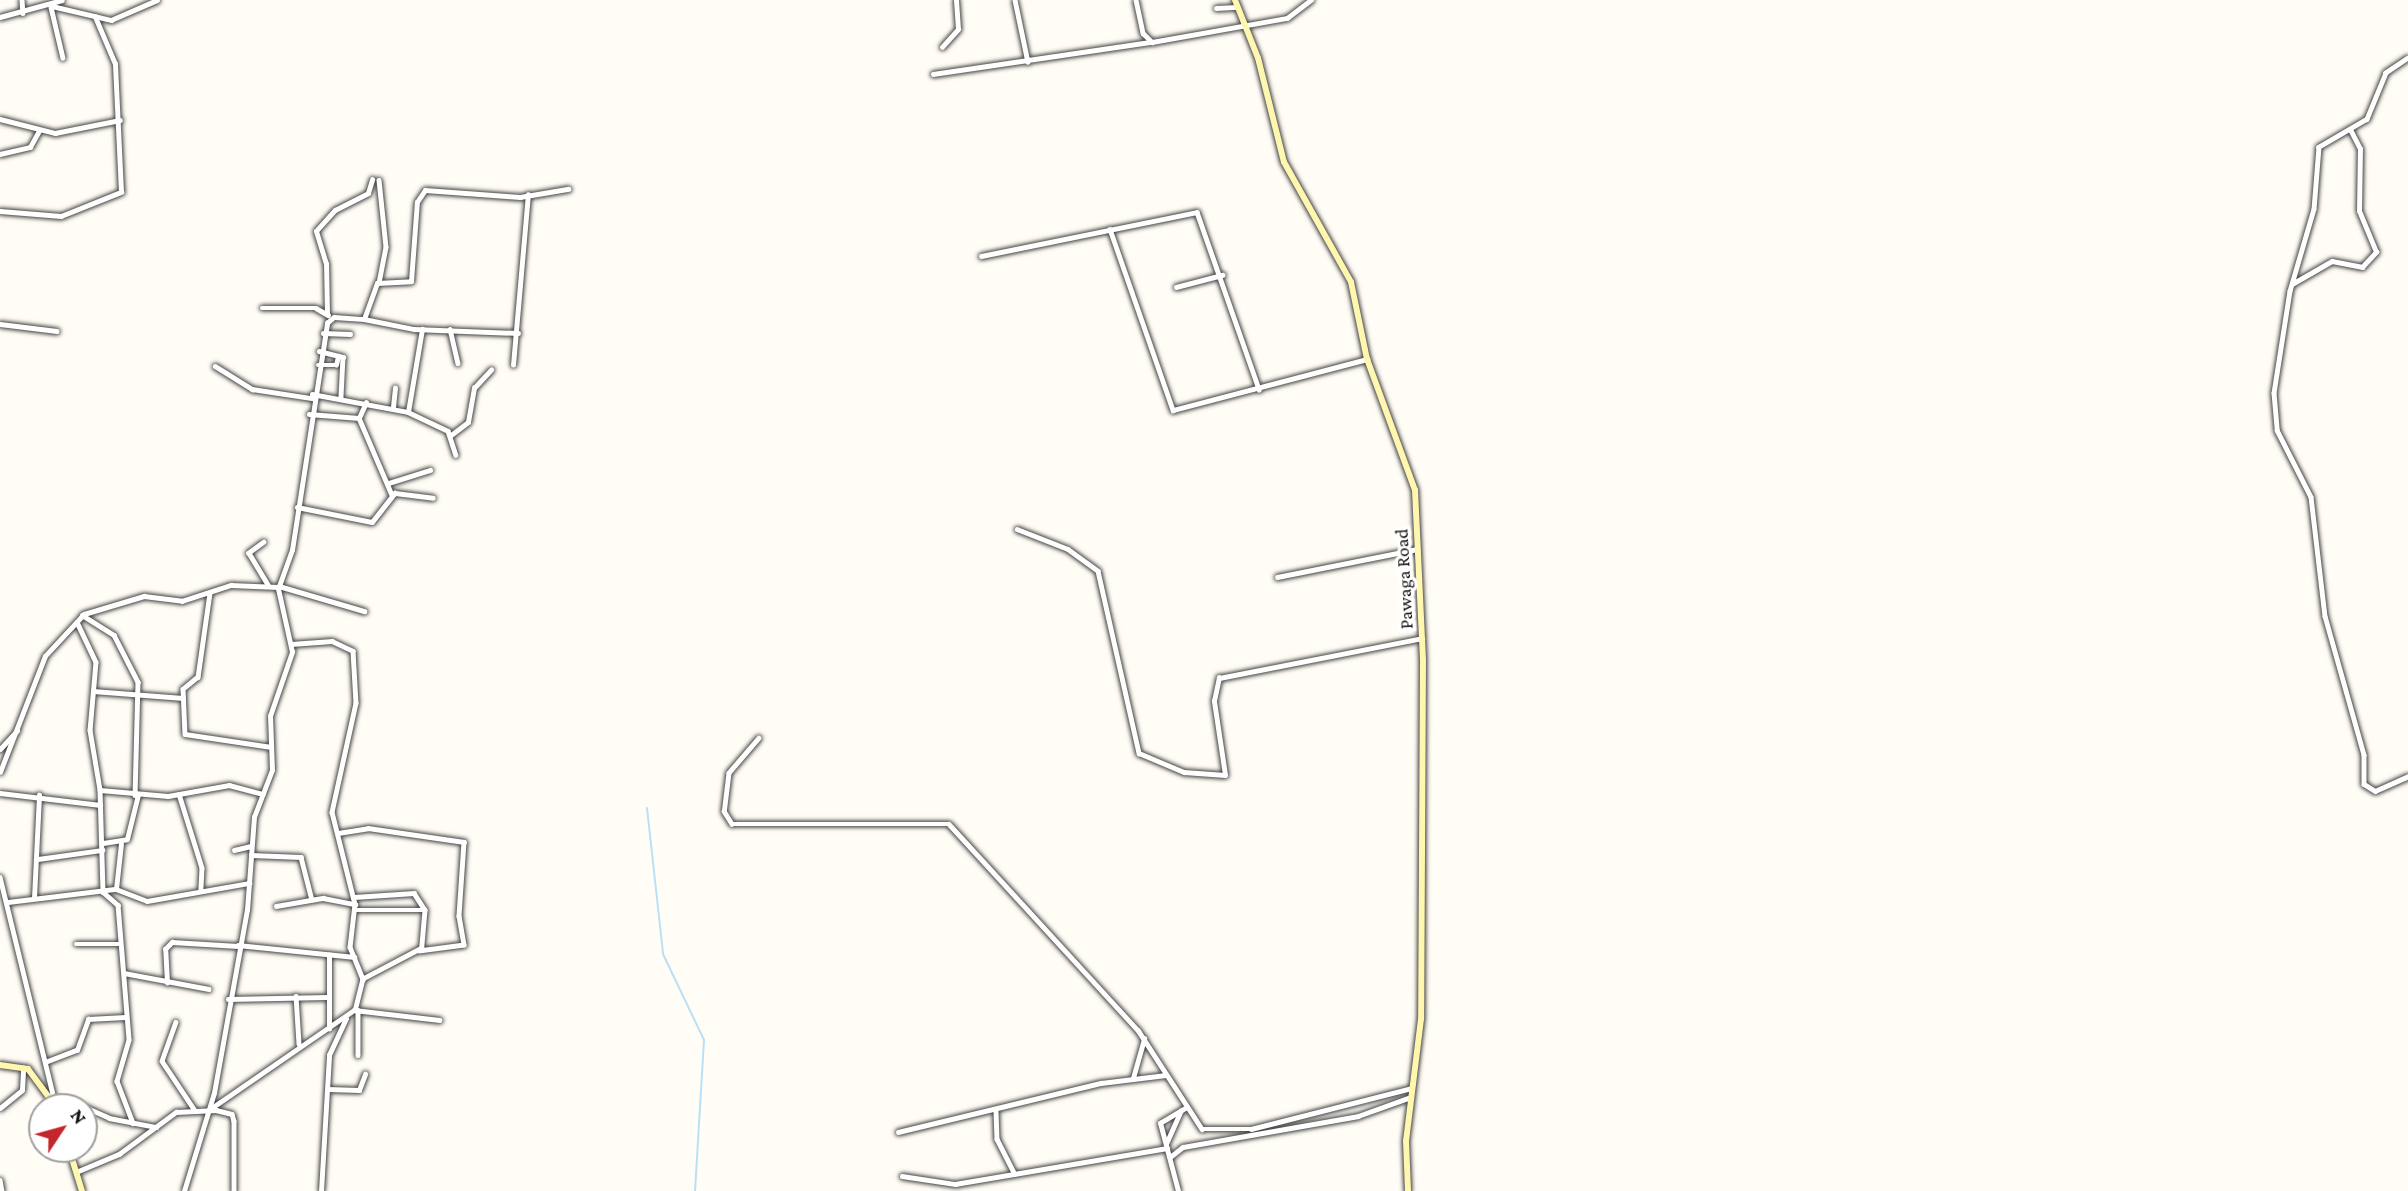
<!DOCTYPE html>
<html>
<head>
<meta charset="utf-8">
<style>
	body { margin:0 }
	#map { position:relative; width:2408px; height:1191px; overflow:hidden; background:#fffdf5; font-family:"Crimson Pro",serif }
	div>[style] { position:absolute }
	.stream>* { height:2px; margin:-1px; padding:0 1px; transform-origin:1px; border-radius:1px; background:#b9e0f7 }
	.roads { filter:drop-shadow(0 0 2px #444) drop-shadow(0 0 2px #444) }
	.street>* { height:4.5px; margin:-2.25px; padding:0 2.25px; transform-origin:2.25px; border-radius:2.25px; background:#fff }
	.secondary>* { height:6px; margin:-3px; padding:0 3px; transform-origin:3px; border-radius:3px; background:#fff6b0 }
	span { translate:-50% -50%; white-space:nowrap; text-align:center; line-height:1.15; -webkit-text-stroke:7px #fff; paint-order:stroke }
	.street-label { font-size:19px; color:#111 }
	.north { position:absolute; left:28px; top:1093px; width:70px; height:70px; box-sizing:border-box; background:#fff; border:2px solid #a0a0a0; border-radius:50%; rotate:54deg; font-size:19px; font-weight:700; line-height:28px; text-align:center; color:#111 }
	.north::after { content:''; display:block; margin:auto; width:24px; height:32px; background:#c4262e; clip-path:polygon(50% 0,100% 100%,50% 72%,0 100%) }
</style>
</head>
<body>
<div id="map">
	<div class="stream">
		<i style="left:647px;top:808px;width:147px;rotate:83.7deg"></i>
		<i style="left:663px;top:954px;width:95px;rotate:64.5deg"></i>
		<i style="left:704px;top:1040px;width:151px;rotate:93.4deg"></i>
	</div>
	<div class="roads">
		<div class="street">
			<i style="left:22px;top:0;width:13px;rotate:86deg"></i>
			<i style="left:1015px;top:0;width:63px;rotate:78.2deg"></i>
			<i style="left:1136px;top:0;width:34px;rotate:78deg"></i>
			<i style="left:1143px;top:33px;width:13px;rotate:45deg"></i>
			<i style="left:1152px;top:42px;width:137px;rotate:-10.1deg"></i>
			<i style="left:1287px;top:18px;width:30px;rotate:-37deg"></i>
			<i style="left:52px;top:6px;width:61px;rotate:13.3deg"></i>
			<i style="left:111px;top:20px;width:50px;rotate:-23.5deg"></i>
			<i style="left:51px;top:7px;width:52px;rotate:76.8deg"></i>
			<i style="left:1216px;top:8px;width:21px;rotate:-3deg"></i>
			<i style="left:0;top:17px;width:64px;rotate:-15.3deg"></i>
			<i style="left:942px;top:47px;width:24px;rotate:-48deg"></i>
			<i style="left:958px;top:29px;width:29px;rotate:-94deg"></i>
			<i style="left:2408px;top:58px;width:27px;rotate:146deg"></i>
			<i style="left:2386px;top:73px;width:50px;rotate:112.4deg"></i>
			<i style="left:2367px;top:119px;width:56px;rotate:149.7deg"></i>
			<i style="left:2319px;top:147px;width:62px;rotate:94.6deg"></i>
			<i style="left:2314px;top:209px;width:85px;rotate:106.3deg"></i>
			<i style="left:2290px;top:291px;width:103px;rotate:98.9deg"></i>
			<i style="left:2274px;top:393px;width:37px;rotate:85deg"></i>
			<i style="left:2277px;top:430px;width:75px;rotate:63.1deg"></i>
			<i style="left:2311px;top:497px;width:120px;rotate:83.3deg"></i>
			<i style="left:2325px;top:616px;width:144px;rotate:74.3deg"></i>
			<i style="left:2364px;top:755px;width:29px;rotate:90deg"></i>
			<i style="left:2364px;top:784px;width:13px;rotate:32deg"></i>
			<i style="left:2375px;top:791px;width:36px;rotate:-24deg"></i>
			<i style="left:933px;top:74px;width:219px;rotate:-8.4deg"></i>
			<i style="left:0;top:119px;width:57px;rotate:14.3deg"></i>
			<i style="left:55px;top:133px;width:66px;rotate:-11.3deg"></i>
			<i style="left:0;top:154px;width:31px;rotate:-13deg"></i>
			<i style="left:30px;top:147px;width:18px;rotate:-61deg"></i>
			<i style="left:379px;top:180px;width:67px;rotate:84deg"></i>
			<i style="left:386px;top:247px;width:36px;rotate:101deg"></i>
			<i style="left:0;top:211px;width:61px;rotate:4.7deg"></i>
			<i style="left:61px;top:216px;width:65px;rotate:-21.8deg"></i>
			<i style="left:121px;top:192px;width:128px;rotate:-92.7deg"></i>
			<i style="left:115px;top:64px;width:51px;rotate:-113.1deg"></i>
			<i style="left:1110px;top:229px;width:192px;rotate:70.8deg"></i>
			<i style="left:1173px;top:410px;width:201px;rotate:-14.7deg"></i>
			<i style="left:981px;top:256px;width:220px;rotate:-11.5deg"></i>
			<i style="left:1197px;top:212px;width:188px;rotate:70.7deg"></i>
			<i style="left:2292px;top:284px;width:46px;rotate:-29.9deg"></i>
			<i style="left:2332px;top:261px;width:31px;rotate:11deg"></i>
			<i style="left:2362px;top:267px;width:21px;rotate:-47deg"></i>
			<i style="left:2376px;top:252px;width:44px;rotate:-112.5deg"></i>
			<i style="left:2359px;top:211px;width:62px;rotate:-89.1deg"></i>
			<i style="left:2360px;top:149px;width:22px;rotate:-117deg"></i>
			<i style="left:1176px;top:287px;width:48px;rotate:-14.6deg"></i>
			<i style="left:262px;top:308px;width:54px"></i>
			<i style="left:316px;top:308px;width:14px;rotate:30deg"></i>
			<i style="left:327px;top:314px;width:50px;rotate:-91.1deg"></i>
			<i style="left:326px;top:264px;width:34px;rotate:-107deg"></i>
			<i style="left:316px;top:231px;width:28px;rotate:-48deg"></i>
			<i style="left:335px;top:210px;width:37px;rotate:-27deg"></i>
			<i style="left:368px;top:193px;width:14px;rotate:-73deg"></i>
			<i style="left:364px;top:319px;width:51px;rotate:11.3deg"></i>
			<i style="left:414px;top:329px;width:104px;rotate:2.2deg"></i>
			<i style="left:0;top:324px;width:57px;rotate:7deg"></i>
			<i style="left:450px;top:329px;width:35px;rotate:77deg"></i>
			<i style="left:323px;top:333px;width:27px;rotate:2deg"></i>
			<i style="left:319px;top:351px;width:25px;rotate:14deg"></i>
			<i style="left:343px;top:357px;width:40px;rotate:92.9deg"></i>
			<i style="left:318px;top:365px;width:18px"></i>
			<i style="left:336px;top:365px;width:9px;rotate:-77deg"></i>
			<i style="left:513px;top:365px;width:171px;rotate:-85deg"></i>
			<i style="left:215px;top:366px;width:44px;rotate:31.9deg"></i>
			<i style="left:252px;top:389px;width:60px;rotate:8.7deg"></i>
			<i style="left:312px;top:394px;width:98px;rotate:10.6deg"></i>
			<i style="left:408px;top:412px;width:44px;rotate:25.4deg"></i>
			<i style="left:448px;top:431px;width:25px;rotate:72deg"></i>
			<i style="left:393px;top:407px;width:19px;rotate:-84deg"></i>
			<i style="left:408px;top:412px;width:84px;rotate:-80.4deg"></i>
			<i style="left:309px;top:414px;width:50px;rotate:4.6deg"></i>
			<i style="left:359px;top:418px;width:17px;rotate:-66deg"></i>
			<i style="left:359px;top:418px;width:84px;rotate:66.8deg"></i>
			<i style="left:451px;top:435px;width:21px;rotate:-37deg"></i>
			<i style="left:468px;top:422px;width:35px;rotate:-80deg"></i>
			<i style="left:474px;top:388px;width:25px;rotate:-47deg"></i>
			<i style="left:389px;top:483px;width:43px;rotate:-17.6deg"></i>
			<i style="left:297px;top:507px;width:76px;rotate:11.3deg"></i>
			<i style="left:372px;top:522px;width:37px;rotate:-52deg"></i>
			<i style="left:395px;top:493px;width:38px;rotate:7deg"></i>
			<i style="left:1017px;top:529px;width:55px;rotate:21.4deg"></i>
			<i style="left:1068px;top:549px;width:37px;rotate:36deg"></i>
			<i style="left:1098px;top:571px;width:187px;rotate:77.3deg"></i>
			<i style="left:1139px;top:753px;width:49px;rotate:22.9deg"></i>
			<i style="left:1184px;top:772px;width:41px;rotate:4.2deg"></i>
			<i style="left:1225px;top:775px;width:75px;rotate:-98.5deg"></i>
			<i style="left:1214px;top:701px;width:24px;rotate:-78deg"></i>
			<i style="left:1219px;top:678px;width:207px;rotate:-11.1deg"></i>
			<i style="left:264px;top:542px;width:19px;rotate:144deg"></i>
			<i style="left:249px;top:553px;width:37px;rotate:59deg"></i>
			<i style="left:1277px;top:577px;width:143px;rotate:-11.3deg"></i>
			<i style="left:279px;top:586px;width:89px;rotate:16.4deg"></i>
			<i style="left:210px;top:593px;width:85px;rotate:98.1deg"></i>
			<i style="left:198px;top:677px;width:19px;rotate:141deg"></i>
			<i style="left:183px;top:689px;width:45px;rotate:87.5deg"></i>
			<i style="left:185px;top:734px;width:87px;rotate:8.6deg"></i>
			<i style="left:82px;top:615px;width:38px;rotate:32deg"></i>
			<i style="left:114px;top:635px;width:53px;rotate:62.9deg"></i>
			<i style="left:138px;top:682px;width:113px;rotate:91.5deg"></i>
			<i style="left:77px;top:622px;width:44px;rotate:64.6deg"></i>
			<i style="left:96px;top:662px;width:68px;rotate:95deg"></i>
			<i style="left:90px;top:730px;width:61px;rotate:80.5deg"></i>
			<i style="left:100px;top:790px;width:102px;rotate:88.3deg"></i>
			<i style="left:291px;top:644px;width:41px;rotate:-4.2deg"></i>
			<i style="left:332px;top:641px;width:23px;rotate:25deg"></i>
			<i style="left:353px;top:651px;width:52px;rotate:86.7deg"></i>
			<i style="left:356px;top:703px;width:112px;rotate:102.4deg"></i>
			<i style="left:332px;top:812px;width:95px;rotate:76deg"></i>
			<i style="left:355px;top:904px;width:43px;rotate:96.6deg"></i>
			<i style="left:350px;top:947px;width:35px;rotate:68deg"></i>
			<i style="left:363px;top:979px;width:32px;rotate:104deg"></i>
			<i style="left:93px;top:691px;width:90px;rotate:4.4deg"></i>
			<i style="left:759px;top:738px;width:46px;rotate:130.6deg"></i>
			<i style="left:729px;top:773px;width:38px;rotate:97deg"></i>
			<i style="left:724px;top:811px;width:15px;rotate:58deg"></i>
			<i style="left:732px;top:824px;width:217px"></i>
			<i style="left:949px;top:824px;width:280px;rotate:47.5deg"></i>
			<i style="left:1138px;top:1030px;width:118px;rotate:57.1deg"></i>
			<i style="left:1202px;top:1129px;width:49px"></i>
			<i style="left:1251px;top:1129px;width:166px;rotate:-14.3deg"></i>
			<i style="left:0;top:749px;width:25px;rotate:-47deg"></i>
			<i style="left:0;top:772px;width:124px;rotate:-68.8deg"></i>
			<i style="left:45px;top:656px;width:57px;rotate:-47.1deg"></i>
			<i style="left:84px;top:614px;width:63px;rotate:-16.7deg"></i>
			<i style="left:144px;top:596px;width:38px;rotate:7deg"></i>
			<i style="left:182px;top:601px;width:52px;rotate:-18.1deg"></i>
			<i style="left:231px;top:585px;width:47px;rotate:2.4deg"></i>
			<i style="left:100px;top:790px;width:68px;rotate:5deg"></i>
			<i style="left:168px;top:796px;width:62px;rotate:-10.2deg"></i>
			<i style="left:229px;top:785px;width:35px;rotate:15deg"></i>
			<i style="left:0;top:793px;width:101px;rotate:6.8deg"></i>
			<i style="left:179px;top:794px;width:77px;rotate:72.7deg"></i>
			<i style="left:202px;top:868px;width:21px;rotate:93deg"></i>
			<i style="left:338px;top:833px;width:30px;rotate:-9deg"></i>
			<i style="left:368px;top:828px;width:97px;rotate:8.3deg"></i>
			<i style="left:464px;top:842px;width:74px;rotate:93.9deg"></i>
			<i style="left:459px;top:916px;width:29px;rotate:80deg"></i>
			<i style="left:464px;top:945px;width:45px;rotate:172.4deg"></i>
			<i style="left:103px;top:843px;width:24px;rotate:-9deg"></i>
			<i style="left:127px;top:839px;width:45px;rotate:-76deg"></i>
			<i style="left:234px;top:850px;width:17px;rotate:-13deg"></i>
			<i style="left:251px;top:855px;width:50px;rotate:2.3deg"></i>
			<i style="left:301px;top:857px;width:44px;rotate:75.7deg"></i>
			<i style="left:38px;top:859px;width:65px;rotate:-8deg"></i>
			<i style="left:0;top:877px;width:232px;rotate:76.3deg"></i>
			<i style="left:116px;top:889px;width:45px;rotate:-83.7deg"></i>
			<i style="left:103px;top:892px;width:20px;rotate:41deg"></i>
			<i style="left:118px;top:905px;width:135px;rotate:85.3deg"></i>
			<i style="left:129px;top:1040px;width:43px;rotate:106.3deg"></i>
			<i style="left:117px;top:1081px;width:45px;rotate:69.1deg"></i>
			<i style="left:354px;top:897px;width:60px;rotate:-3.8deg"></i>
			<i style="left:414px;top:893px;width:20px;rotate:57deg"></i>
			<i style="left:425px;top:910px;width:38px;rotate:95deg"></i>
			<i style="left:422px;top:948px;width:67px;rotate:152.3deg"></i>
			<i style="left:34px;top:898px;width:103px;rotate:-87.2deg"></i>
			<i style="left:8px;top:902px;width:109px;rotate:-6.9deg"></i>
			<i style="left:116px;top:889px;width:33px;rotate:21deg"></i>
			<i style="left:147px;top:901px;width:104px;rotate:-10deg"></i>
			<i style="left:276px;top:906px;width:48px;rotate:-9.7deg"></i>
			<i style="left:323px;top:898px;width:33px;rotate:11deg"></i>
			<i style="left:356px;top:910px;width:69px"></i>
			<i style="left:76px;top:944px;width:44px"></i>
			<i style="left:238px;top:945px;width:117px;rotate:5.9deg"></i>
			<i style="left:124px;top:973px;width:86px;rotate:10.7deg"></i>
			<i style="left:167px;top:983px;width:34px;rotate:-93deg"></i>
			<i style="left:165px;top:949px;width:10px;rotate:-45deg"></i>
			<i style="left:172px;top:942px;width:66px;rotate:3.5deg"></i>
			<i style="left:296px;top:996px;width:48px;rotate:86.4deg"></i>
			<i style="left:228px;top:999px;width:99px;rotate:-1.2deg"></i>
			<i style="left:358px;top:1010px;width:45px;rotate:90deg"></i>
			<i style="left:176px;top:1022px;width:41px;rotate:109.7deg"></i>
			<i style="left:162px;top:1061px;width:58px;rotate:56.3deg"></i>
			<i style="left:329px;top:1029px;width:74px;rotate:-90deg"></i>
			<i style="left:45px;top:1062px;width:34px;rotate:-21deg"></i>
			<i style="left:77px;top:1050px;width:33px;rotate:-70deg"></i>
			<i style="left:88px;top:1019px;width:37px;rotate:-3deg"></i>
			<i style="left:1133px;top:1078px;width:41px;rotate:-74.2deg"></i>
			<i style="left:328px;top:1089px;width:31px;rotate:2deg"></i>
			<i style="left:359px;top:1090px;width:17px;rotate:-69deg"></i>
			<i style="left:55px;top:1104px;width:21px;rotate:-3deg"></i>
			<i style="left:76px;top:1103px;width:36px;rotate:24deg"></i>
			<i style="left:109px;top:1118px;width:48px;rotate:10.8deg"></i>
			<i style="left:0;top:1108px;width:28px;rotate:-39deg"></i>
			<i style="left:22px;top:1090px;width:22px;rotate:-87deg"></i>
			<i style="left:210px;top:1109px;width:175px;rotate:-34.5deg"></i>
			<i style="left:354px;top:1010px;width:86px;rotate:6.7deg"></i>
			<i style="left:996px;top:1111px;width:28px;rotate:88deg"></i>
			<i style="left:997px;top:1139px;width:39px;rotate:63deg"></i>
			<i style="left:898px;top:1132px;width:209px;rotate:-13.6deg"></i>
			<i style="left:1101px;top:1083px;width:65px;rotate:-7deg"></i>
			<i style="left:1166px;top:1144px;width:36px;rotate:-66deg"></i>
			<i style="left:1170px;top:1157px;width:16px;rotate:-38deg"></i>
			<i style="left:1183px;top:1147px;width:178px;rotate:-10deg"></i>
			<i style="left:1358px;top:1116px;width:56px;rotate:-19.7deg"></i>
			<i style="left:76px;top:1172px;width:47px;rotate:-22.7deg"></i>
			<i style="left:119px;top:1154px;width:71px;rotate:-36.4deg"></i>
			<i style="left:176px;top:1112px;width:40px;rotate:-2.9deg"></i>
			<i style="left:216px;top:1110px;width:16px;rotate:14deg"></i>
			<i style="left:232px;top:1114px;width:7px;rotate:74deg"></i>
			<i style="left:234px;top:1121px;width:70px;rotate:90deg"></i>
			<i style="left:902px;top:1176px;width:54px;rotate:8.6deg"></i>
			<i style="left:955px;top:1184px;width:215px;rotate:-9.6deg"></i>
			<i style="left:0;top:1180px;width:11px;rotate:80deg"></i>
			<i style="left:184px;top:1191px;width:102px;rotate:-73deg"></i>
			<i style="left:214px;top:1093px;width:186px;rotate:-79.8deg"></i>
			<i style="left:247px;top:910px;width:93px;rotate:-85.7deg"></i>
			<i style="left:254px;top:817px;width:50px;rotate:-69deg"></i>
			<i style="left:272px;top:770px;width:54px;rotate:-92.1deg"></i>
			<i style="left:270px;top:716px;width:68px;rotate:-71deg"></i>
			<i style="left:292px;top:652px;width:65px;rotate:-102.5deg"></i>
			<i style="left:278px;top:589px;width:41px;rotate:-70.3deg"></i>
			<i style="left:292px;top:550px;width:230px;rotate:-81.2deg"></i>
			<i style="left:327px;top:323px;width:9px;rotate:-41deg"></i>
			<i style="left:334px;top:317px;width:30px;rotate:4deg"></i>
			<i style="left:364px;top:319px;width:38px;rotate:-70deg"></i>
			<i style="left:377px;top:283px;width:34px;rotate:-3deg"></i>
			<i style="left:411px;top:281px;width:79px;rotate:-85.7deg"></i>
			<i style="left:417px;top:202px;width:14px;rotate:-56deg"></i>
			<i style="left:425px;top:190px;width:95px;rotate:4.2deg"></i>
			<i style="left:520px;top:197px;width:49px;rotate:-9.5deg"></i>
			<i style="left:321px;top:1191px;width:136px;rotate:-86.6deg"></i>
			<i style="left:329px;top:1055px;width:40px;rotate:-65deg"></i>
			<i style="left:1178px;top:1191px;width:70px;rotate:-104.8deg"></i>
			<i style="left:1160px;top:1123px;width:29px;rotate:-31deg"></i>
		</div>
		<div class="secondary">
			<i style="left:1235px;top:0;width:62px;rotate:68.4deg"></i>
			<i style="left:1258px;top:58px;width:107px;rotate:76deg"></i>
			<i style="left:1284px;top:162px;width:137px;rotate:60.8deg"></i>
			<i style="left:1351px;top:282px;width:79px;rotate:78.3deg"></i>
			<i style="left:1367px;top:359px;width:140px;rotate:69.9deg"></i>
			<i style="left:1415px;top:490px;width:171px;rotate:87.3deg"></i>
			<i style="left:1423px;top:661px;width:358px;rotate:90.3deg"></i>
			<i style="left:1421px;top:1019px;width:123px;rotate:97deg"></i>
			<i style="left:1406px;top:1141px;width:50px;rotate:87.7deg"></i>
			<i style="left:0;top:1065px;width:28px;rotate:8deg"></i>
			<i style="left:28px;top:1069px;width:47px;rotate:53.6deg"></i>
			<i style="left:69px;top:1149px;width:44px;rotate:72.8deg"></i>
		</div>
	</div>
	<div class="street-label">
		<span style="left:1404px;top:579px;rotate:-93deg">Pawaga Road</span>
	</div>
	<div class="north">N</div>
</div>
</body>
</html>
